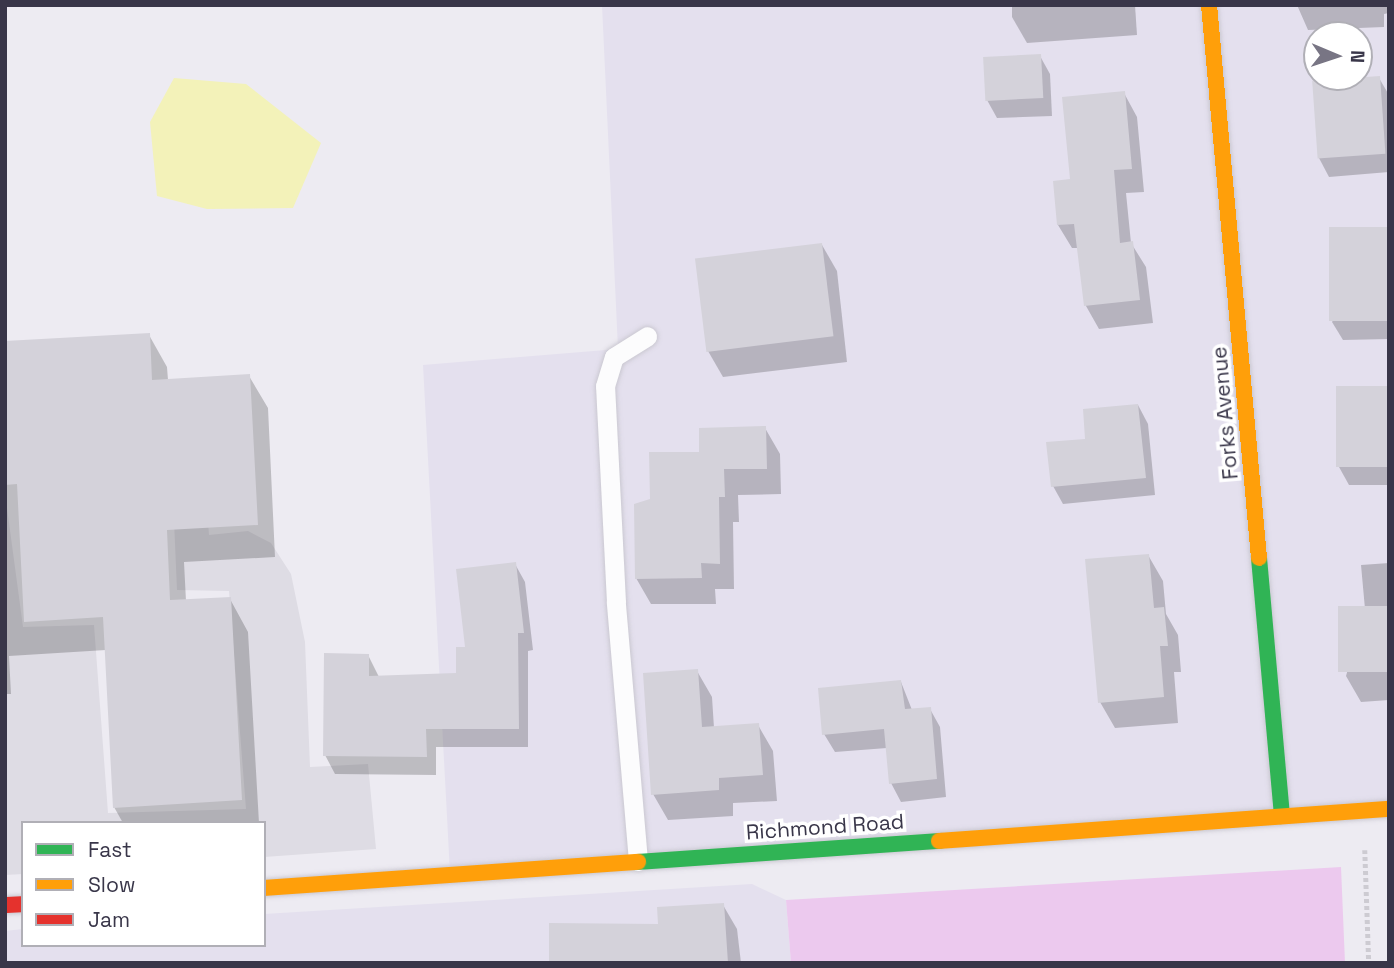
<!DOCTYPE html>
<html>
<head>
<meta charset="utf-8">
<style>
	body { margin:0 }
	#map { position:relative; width:1394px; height:968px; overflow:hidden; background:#edebf2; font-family:"Space Grotesk",sans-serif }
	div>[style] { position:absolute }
	.residential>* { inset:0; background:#e4e0ee }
	.green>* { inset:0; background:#ecc9ee }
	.parking>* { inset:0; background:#dedce4 }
	.water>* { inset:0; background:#f3f2b9 }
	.shadow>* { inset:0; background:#0003 }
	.building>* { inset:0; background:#d4d2da; transform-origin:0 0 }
	.path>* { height:4.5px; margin-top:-2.25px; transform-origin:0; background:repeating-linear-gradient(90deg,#cdcbd2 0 3.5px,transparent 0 7px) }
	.roads { filter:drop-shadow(0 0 2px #cac8d1) drop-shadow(0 0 2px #cac8d1) }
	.lane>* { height:19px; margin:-9.5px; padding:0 9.5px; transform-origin:9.5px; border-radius:9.5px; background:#fcfcfd }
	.fast>* { height:16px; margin:-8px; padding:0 8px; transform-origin:8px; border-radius:8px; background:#30b455 }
	.slow>* { height:16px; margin:-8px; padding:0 8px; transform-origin:8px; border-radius:8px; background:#ff9f0a }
	.jam>* { height:16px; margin:-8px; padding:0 8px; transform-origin:8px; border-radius:8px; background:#e5322d }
	span { translate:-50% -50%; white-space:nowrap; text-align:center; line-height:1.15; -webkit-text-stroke:7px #fff; paint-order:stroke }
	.street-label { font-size:21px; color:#393649 }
	.frame { position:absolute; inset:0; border:7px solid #393649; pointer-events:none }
	.legend { position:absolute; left:21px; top:821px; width:245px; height:126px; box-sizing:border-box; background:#fff; border:2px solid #b0afb6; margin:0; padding:9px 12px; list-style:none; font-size:21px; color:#393649 }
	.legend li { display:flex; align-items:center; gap:14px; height:35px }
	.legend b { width:35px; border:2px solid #b0afb6 }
	.north { position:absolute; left:1303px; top:21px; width:70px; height:70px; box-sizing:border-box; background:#fff; border:2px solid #b0afb6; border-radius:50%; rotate:92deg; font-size:19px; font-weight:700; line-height:28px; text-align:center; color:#393649 }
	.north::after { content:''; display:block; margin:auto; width:24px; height:32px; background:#787584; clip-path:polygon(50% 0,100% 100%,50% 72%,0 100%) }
</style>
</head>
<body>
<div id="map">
	<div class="residential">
		<i style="clip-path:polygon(evenodd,602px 5px,1389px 5px,1389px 804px,450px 873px,423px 365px,618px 349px,602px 5px,1317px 35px,1359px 35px,1359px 77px,1317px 77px,1317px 35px)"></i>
		<i style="clip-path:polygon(752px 884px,786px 900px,791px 963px,5px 963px,5px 931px,23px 929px,23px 945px,264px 945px,264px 914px)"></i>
	</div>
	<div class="green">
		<i style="clip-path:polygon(1341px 867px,1345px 963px,791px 963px,786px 900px)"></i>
	</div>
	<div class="parking">
		<i style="clip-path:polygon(201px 425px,209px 535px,248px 531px,271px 543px,291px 574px,305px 642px,310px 767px,368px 764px,376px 849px,264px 857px,264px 823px,23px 823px,23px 874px,5px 875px,5px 493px,23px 627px,94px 625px,108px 813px,246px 809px,229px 591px,177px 590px,170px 427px)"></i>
	</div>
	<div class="water">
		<i style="clip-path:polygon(174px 78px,246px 84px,321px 143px,293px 208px,207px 209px,157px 196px,150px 122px)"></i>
	</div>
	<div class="shadow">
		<i style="clip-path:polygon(1012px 5px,1135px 5px,1137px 35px,1027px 43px,1012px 17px)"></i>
		<i style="clip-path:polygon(1297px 5px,1389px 5px,1389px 13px,1384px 14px,1384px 27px,1308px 30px)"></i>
		<i style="clip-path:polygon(1040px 56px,1050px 74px,1052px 116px,997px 118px,987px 100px)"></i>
		<i style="clip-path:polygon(1379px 78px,1389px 95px,1389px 172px,1329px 177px,1319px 158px)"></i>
		<i style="clip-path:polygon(1124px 93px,1137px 117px,1144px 192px,1126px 193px,1131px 243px,1146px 267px,1153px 323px,1099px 329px,1086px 306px,1079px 248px,1072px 248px,1058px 225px,1072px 180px)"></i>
		<i style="clip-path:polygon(1389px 230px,1389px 339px,1343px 340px,1332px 322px)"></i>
		<i style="clip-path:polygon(822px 245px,837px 271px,847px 362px,723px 377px,708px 351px)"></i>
		<i style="clip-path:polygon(149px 335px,167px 367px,168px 380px,249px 376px,268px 408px,275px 557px,184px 562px,186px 601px,230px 599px,248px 632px,259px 823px,123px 823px,114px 807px,106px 650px,9px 656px,11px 694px,5px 694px,5px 342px)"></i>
		<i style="clip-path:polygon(1389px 388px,1389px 485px,1349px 485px,1339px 467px)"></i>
		<i style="clip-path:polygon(1138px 405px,1148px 424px,1155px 495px,1063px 504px,1053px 486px,1087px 440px)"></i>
		<i style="clip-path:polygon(765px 428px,780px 454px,781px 494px,738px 495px,739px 522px,733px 522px,734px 589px,715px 589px,716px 604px,651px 604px,636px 578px,652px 500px,701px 453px)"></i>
		<i style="clip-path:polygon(1148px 555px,1163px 581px,1166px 614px,1178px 635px,1181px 672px,1174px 672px,1178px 723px,1115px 728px,1100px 702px)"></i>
		<i style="clip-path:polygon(1389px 563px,1389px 700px,1361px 702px,1346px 676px,1365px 609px,1361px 565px)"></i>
		<i style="clip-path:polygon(515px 564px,525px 582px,533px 650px,528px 651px,528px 747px,436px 747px,436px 775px,335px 774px,325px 755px,368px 655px,379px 677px,458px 674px)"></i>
		<i style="clip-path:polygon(697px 671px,712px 697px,714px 728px,758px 725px,773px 751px,777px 801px,733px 803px,733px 816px,668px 820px,653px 794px)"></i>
		<i style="clip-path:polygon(901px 682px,912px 710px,930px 709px,940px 727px,946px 797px,901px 802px,891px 783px,887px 748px,835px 752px,824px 734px)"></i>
		<i style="clip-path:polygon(723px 905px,737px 929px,741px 963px,550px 963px)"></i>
	</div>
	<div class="building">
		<i style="left:1041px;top:54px;width:44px;height:58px;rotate:87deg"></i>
		<i style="left:1380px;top:76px;width:78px;height:68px;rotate:86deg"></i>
		<i style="clip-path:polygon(1125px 91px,1132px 169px,1114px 170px,1120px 243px,1133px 241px,1140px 300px,1084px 306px,1074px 224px,1057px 225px,1053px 181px,1070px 179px,1062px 97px)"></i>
		<i style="left:1389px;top:227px;width:94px;height:60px;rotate:90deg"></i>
		<i style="left:822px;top:243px;width:94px;height:128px;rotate:83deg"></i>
		<i style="clip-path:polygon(150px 333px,152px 380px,250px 374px,258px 525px,167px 530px,170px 600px,231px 597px,242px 800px,113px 808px,103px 617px,24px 622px,17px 484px,5px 485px,5px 341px)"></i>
		<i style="left:1336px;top:386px;width:53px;height:81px"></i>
		<i style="clip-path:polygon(1138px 404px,1146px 478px,1051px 487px,1046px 442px,1085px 439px,1083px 409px)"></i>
		<i style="clip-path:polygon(766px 426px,767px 469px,724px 469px,725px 497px,719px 497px,720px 564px,701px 563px,702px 578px,635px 579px,634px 504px,650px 499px,649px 452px,699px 452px,699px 428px)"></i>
		<i style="clip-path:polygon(1149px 554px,1154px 608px,1164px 607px,1168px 646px,1160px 646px,1164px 697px,1098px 703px,1085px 559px)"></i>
		<i style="clip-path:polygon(516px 562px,524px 633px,518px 633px,519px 729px,426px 729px,427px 757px,323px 756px,324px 653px,369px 654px,369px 676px,456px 673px,456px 647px,465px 647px,456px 569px)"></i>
		<i style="left:1389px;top:606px;width:66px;height:51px;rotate:90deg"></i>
		<i style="clip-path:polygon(698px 669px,702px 727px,759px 723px,763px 775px,719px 778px,719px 790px,651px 795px,643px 673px)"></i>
		<i style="clip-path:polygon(901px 680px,905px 709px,931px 707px,937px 779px,889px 784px,884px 729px,822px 735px,818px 688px)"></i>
		<i style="clip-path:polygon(724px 903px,728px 963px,549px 963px,549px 923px,658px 924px,657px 907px)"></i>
	</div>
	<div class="path">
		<i style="left:1365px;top:850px;width:113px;rotate:88deg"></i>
	</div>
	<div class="roads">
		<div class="lane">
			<i style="left:638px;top:861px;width:260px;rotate:-94.9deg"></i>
			<i style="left:616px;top:602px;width:216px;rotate:-92.9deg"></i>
			<i style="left:605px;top:386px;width:30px;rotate:-73deg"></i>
			<i style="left:614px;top:357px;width:39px;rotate:-32deg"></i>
		</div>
		<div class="fast">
			<i style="left:1259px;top:558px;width:259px;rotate:84.9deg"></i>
			<i style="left:638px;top:862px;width:302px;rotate:-4deg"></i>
		</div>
		<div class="slow">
			<i style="left:1209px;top:5px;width:555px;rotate:84.83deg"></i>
			<i style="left:939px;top:841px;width:451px;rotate:-4.1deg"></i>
			<i style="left:264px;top:888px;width:375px;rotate:-4deg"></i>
		</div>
		<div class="jam">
			<i style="left:5px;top:905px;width:18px;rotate:-3deg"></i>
		</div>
	</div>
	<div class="street-label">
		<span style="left:1225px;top:413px;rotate:-95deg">Forks Avenue</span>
		<span style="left:825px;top:827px;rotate:-4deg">Richmond Road</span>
	</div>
	<div class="frame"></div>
	<ul class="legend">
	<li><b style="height:9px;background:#30b455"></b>Fast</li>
	<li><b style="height:9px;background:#ff9f0a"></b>Slow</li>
	<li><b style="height:9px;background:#e5322d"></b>Jam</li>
	</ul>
	<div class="north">N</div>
</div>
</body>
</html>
